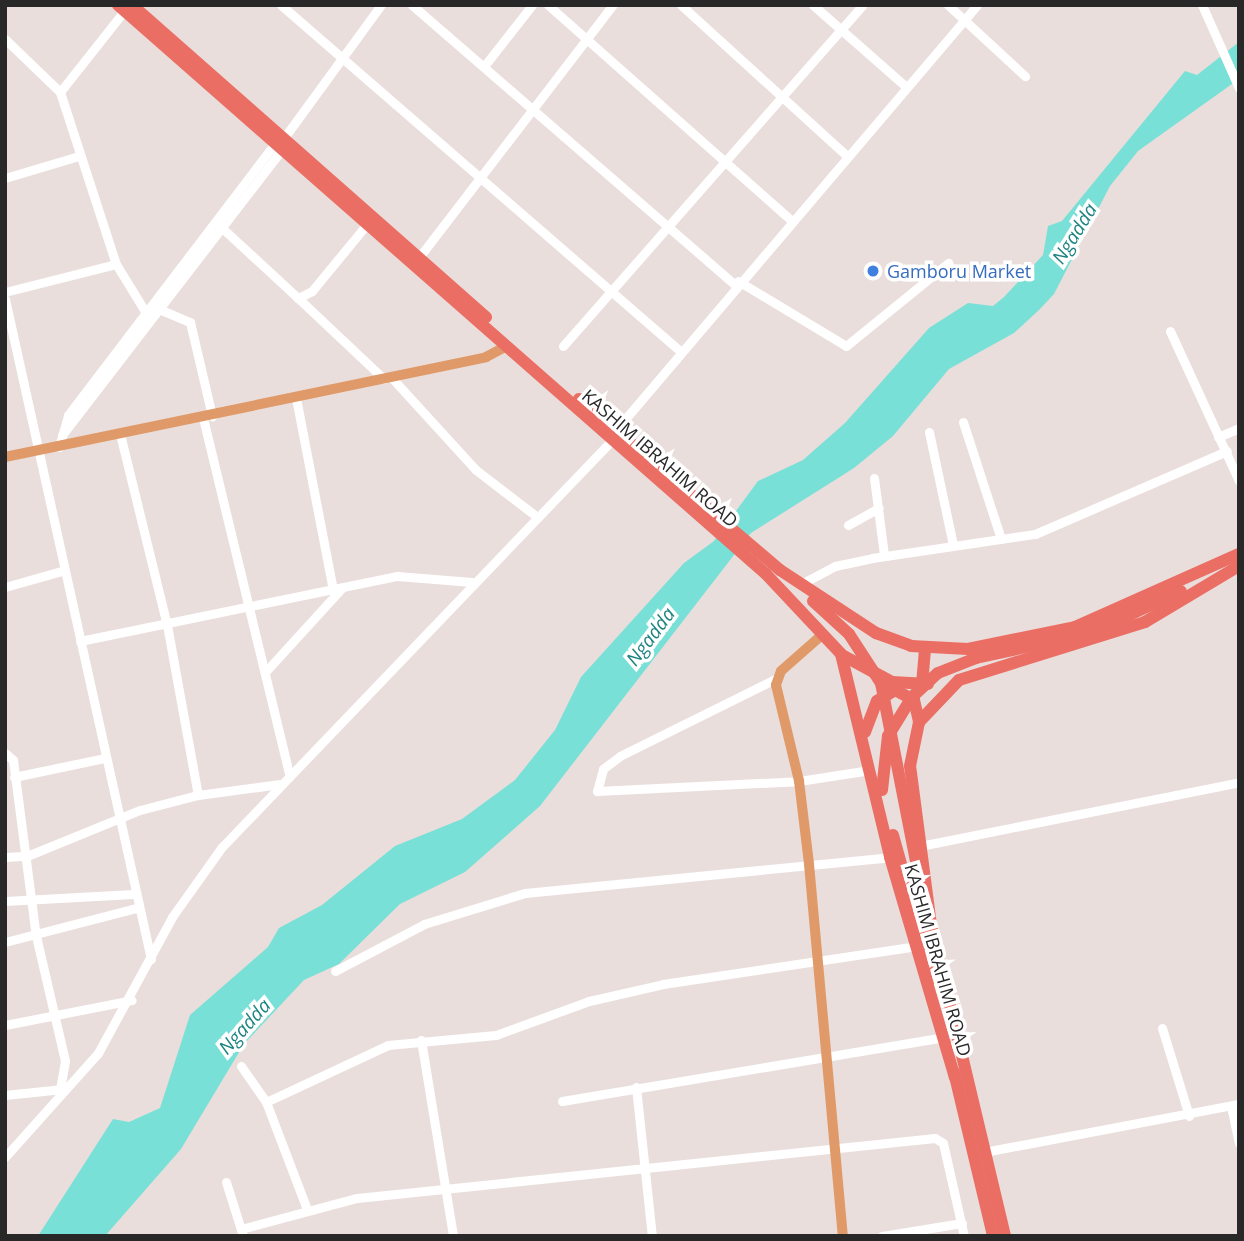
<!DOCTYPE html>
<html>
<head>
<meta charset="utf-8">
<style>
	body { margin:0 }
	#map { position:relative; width:1244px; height:1241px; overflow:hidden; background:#e9dedb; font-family:"Open Sans",sans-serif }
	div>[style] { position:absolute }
	.water>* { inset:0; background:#79e0d7 }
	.minor>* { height:9px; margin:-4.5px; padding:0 4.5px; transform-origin:4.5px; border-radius:4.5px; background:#fff }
	.major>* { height:10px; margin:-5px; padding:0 5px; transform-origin:5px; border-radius:5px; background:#e09a69 }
	.highway>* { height:12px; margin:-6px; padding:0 6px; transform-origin:6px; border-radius:6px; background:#eb6e64 }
	.dots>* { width:19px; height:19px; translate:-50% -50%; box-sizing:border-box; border:4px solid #fff; border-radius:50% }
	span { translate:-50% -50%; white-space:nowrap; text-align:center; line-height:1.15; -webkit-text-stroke:7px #fff; paint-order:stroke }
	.shop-label { font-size:18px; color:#366cbe }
	.left { translate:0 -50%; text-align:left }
	.street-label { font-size:18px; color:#282828 }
	.water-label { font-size:19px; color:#1b8381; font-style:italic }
	.frame { position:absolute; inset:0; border:7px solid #282828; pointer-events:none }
</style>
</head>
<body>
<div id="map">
	<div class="water">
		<i style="clip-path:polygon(1239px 42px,1239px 79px,1138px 151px,1110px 186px,1054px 294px,1039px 310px,1014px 333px,949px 369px,893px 436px,854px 468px,751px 533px,540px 806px,465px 872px,400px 904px,339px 964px,304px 980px,244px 1044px,181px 1149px,105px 1236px,38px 1236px,113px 1119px,129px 1122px,160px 1108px,190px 1015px,268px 947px,279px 928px,322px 905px,395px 846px,462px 819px,515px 780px,555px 730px,581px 677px,684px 563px,714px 541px,758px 481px,803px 460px,845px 423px,929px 328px,968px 303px,993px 306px,1004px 297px,1043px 255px,1048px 226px,1062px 221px,1185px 71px,1197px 75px)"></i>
	</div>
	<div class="minor">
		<i style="left:281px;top:5px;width:528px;rotate:40.93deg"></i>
		<i style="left:412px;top:5px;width:427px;rotate:40.9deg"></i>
		<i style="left:548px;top:5px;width:323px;rotate:41.5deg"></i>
		<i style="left:681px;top:5px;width:222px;rotate:42.3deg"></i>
		<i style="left:813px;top:5px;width:121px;rotate:41.3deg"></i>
		<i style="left:948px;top:5px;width:105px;rotate:42.7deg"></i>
		<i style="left:1202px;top:5px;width:91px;rotate:66deg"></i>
		<i style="left:5px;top:39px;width:76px;rotate:43.9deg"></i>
		<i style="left:60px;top:92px;width:181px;rotate:72deg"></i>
		<i style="left:116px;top:264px;width:57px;rotate:58.5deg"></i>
		<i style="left:485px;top:65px;width:76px;rotate:-51.9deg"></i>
		<i style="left:60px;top:92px;width:103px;rotate:-51.7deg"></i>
		<i style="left:281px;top:142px;width:170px;rotate:-53.9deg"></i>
		<i style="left:5px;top:178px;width:77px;rotate:-16.6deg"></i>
		<i style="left:367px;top:224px;width:87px;rotate:129.4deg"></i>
		<i style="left:312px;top:291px;width:16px;rotate:153deg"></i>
		<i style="left:298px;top:298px;width:118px;rotate:43.3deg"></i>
		<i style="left:221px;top:227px;width:105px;rotate:42.7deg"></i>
		<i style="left:417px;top:260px;width:322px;rotate:-52.5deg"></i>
		<i style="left:738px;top:281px;width:126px;rotate:31deg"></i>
		<i style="left:846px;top:346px;width:132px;rotate:-39.1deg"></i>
		<i style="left:5px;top:292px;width:114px;rotate:-14.2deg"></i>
		<i style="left:5px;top:299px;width:676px;rotate:77.53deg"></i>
		<i style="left:159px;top:309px;width:34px;rotate:23deg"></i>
		<i style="left:190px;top:322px;width:97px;rotate:76.8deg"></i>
		<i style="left:1170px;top:331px;width:165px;rotate:65.3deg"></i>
		<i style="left:563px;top:346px;width:454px;rotate:-48.7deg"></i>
		<i style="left:391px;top:377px;width:126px;rotate:47.6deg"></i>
		<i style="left:476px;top:470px;width:76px;rotate:37.5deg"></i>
		<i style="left:296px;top:398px;width:196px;rotate:79.1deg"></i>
		<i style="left:203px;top:418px;width:366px;rotate:76.4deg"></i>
		<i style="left:963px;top:422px;width:123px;rotate:72deg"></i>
		<i style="left:615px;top:431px;width:559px;rotate:-49.64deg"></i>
		<i style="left:929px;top:432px;width:116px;rotate:78deg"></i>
		<i style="left:120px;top:434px;width:197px;rotate:76.2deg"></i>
		<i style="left:167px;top:625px;width:173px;rotate:79.7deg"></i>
		<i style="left:62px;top:435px;width:361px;rotate:-52.4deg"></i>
		<i style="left:1218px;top:437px;width:23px;rotate:-23deg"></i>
		<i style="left:59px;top:447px;width:33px;rotate:-74deg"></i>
		<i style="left:68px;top:415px;width:342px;rotate:-52.7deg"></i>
		<i style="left:874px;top:478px;width:78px;rotate:82.6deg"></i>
		<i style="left:848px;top:525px;width:35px;rotate:-29deg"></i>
		<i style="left:801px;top:584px;width:38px;rotate:-28deg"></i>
		<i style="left:835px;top:566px;width:38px;rotate:-12deg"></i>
		<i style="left:872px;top:558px;width:165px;rotate:-8.4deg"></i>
		<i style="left:1035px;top:534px;width:209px;rotate:-23.4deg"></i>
		<i style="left:5px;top:587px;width:62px;rotate:-15.8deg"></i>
		<i style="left:80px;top:641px;width:324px;rotate:-11.6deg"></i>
		<i style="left:397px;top:576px;width:75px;rotate:4.6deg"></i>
		<i style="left:267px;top:670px;width:110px;rotate:-47.6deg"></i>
		<i style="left:777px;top:678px;width:175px;rotate:153.6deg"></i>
		<i style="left:620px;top:756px;width:21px;rotate:143deg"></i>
		<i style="left:603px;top:769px;width:23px;rotate:105deg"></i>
		<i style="left:597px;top:791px;width:202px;rotate:-2.8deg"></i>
		<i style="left:799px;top:781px;width:72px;rotate:-8.8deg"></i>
		<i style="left:5px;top:753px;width:11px;rotate:41deg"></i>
		<i style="left:13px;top:760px;width:177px;rotate:82.6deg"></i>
		<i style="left:36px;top:936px;width:128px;rotate:76.9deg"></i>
		<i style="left:65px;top:1061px;width:28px;rotate:100deg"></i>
		<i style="left:14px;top:777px;width:92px;rotate:-11.9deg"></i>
		<i style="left:920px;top:846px;width:325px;rotate:-11.3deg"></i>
		<i style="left:5px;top:857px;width:22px;rotate:-3deg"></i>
		<i style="left:27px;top:856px;width:122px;rotate:-22.2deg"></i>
		<i style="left:140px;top:810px;width:60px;rotate:-14.5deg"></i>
		<i style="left:198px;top:795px;width:83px;rotate:-7.6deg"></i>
		<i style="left:5px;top:901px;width:128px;rotate:-3.1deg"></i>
		<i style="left:5px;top:942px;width:135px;rotate:-14.5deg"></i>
		<i style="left:335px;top:971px;width:101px;rotate:-27.8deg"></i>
		<i style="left:424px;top:924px;width:106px;rotate:-17.1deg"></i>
		<i style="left:525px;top:893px;width:367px;rotate:-5.6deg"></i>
		<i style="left:5px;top:1025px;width:129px;rotate:-11.1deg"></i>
		<i style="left:1162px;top:1028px;width:92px;rotate:72.9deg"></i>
		<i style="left:421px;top:1040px;width:199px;rotate:80.7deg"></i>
		<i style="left:241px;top:1066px;width:44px;rotate:55.2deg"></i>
		<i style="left:266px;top:1102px;width:112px;rotate:69.1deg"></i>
		<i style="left:636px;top:1087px;width:150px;rotate:83.9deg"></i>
		<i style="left:5px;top:1095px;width:58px;rotate:-5.9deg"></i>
		<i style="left:562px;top:1101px;width:382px;rotate:-9.5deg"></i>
		<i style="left:266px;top:1102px;width:135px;rotate:-25deg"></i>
		<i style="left:388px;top:1045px;width:108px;rotate:-5.3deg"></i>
		<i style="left:496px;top:1035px;width:99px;rotate:-20.1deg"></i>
		<i style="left:589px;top:1001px;width:76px;rotate:-12.9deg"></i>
		<i style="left:663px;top:984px;width:257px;rotate:-8.5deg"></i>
		<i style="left:1231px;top:1106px;width:38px;rotate:78deg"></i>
		<i style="left:984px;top:1152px;width:259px;rotate:-10.7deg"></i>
		<i style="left:5px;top:1157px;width:140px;rotate:-48.2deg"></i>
		<i style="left:98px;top:1053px;width:155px;rotate:-61.4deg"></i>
		<i style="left:172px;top:917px;width:86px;rotate:-54.5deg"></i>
		<i style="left:222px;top:847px;width:564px;rotate:-46.22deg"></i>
		<i style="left:226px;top:1182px;width:57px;rotate:72.5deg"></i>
		<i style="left:241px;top:1229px;width:120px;rotate:-15deg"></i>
		<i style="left:357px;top:1198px;width:581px;rotate:-5.93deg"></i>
		<i style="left:935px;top:1138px;width:9px;rotate:32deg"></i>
		<i style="left:943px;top:1143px;width:95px;rotate:77.3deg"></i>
		<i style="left:882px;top:1236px;width:81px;rotate:-9.2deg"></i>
	</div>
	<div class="major">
		<i style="left:5px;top:457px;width:491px;rotate:-11.7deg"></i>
		<i style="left:486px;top:357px;width:24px;rotate:-28deg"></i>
		<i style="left:823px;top:634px;width:56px;rotate:138.6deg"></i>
		<i style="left:781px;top:671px;width:15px;rotate:110deg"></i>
		<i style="left:776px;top:685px;width:99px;rotate:76.5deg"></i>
		<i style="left:799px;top:781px;width:84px;rotate:83.1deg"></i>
		<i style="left:809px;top:864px;width:374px;rotate:84.8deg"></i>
	</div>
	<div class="highway">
		<i style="left:118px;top:5px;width:862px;rotate:41.29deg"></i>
		<i style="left:766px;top:574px;width:110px;rotate:46.8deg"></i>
		<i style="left:841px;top:654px;width:209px;rotate:76.4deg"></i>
		<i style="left:890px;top:857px;width:230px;rotate:73.6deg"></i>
		<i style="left:132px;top:5px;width:472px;rotate:41.4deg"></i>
		<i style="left:579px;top:399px;width:264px;rotate:40.4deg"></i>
		<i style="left:780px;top:570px;width:115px;rotate:33.3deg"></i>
		<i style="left:876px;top:633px;width:37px;rotate:20deg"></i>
		<i style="left:911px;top:646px;width:57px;rotate:3deg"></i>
		<i style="left:968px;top:649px;width:109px;rotate:-11.6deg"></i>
		<i style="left:1075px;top:627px;width:180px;rotate:-24deg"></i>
		<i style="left:813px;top:601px;width:49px;rotate:42.5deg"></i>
		<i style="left:849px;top:634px;width:59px;rotate:56.9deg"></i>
		<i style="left:881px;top:683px;width:207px;rotate:78.9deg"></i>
		<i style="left:842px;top:655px;width:57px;rotate:28.4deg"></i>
		<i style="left:892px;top:682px;width:36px;rotate:3deg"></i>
		<i style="left:922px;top:684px;width:37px;rotate:-85deg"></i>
		<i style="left:865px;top:732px;width:33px;rotate:-69deg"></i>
		<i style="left:877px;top:701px;width:21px;rotate:-31deg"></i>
		<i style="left:895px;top:690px;width:21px;rotate:28deg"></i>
		<i style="left:914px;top:700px;width:23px;rotate:77deg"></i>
		<i style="left:882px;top:790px;width:54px;rotate:-83.7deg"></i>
		<i style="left:888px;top:736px;width:46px;rotate:-58.4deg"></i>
		<i style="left:912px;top:697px;width:35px;rotate:-43deg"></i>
		<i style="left:938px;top:673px;width:41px;rotate:-21.5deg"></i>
		<i style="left:976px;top:658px;width:117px;rotate:-12.4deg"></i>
		<i style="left:1090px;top:633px;width:100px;rotate:-24.8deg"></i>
		<i style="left:893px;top:835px;width:149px;rotate:74.5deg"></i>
		<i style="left:954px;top:1072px;width:169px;rotate:76.6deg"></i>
		<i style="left:1005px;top:1236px;width:320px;rotate:-103.4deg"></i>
		<i style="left:931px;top:925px;width:160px;rotate:-97.5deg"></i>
		<i style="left:910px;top:766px;width:45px;rotate:-78.4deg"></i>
		<i style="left:919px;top:722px;width:58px;rotate:-46.4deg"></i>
		<i style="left:959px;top:680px;width:195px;rotate:-17.3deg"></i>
		<i style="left:1145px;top:622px;width:109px;rotate:-30.8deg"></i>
	</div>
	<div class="dots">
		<i style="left:873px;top:271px;background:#3f7fe0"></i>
	</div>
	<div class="shop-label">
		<span class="left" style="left:887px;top:271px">Gamboru Market</span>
	</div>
	<div class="street-label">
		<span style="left:660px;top:458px;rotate:41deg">KASHIM IBRAHIM ROAD</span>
		<span style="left:938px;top:960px;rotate:74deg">KASHIM IBRAHIM ROAD</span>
	</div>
	<div class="water-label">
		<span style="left:1075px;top:234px;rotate:-58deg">Ngadda</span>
		<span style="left:651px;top:637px;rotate:-53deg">Ngadda</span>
		<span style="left:245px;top:1027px;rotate:-48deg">Ngadda</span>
	</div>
	<div class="frame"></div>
</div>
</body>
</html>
